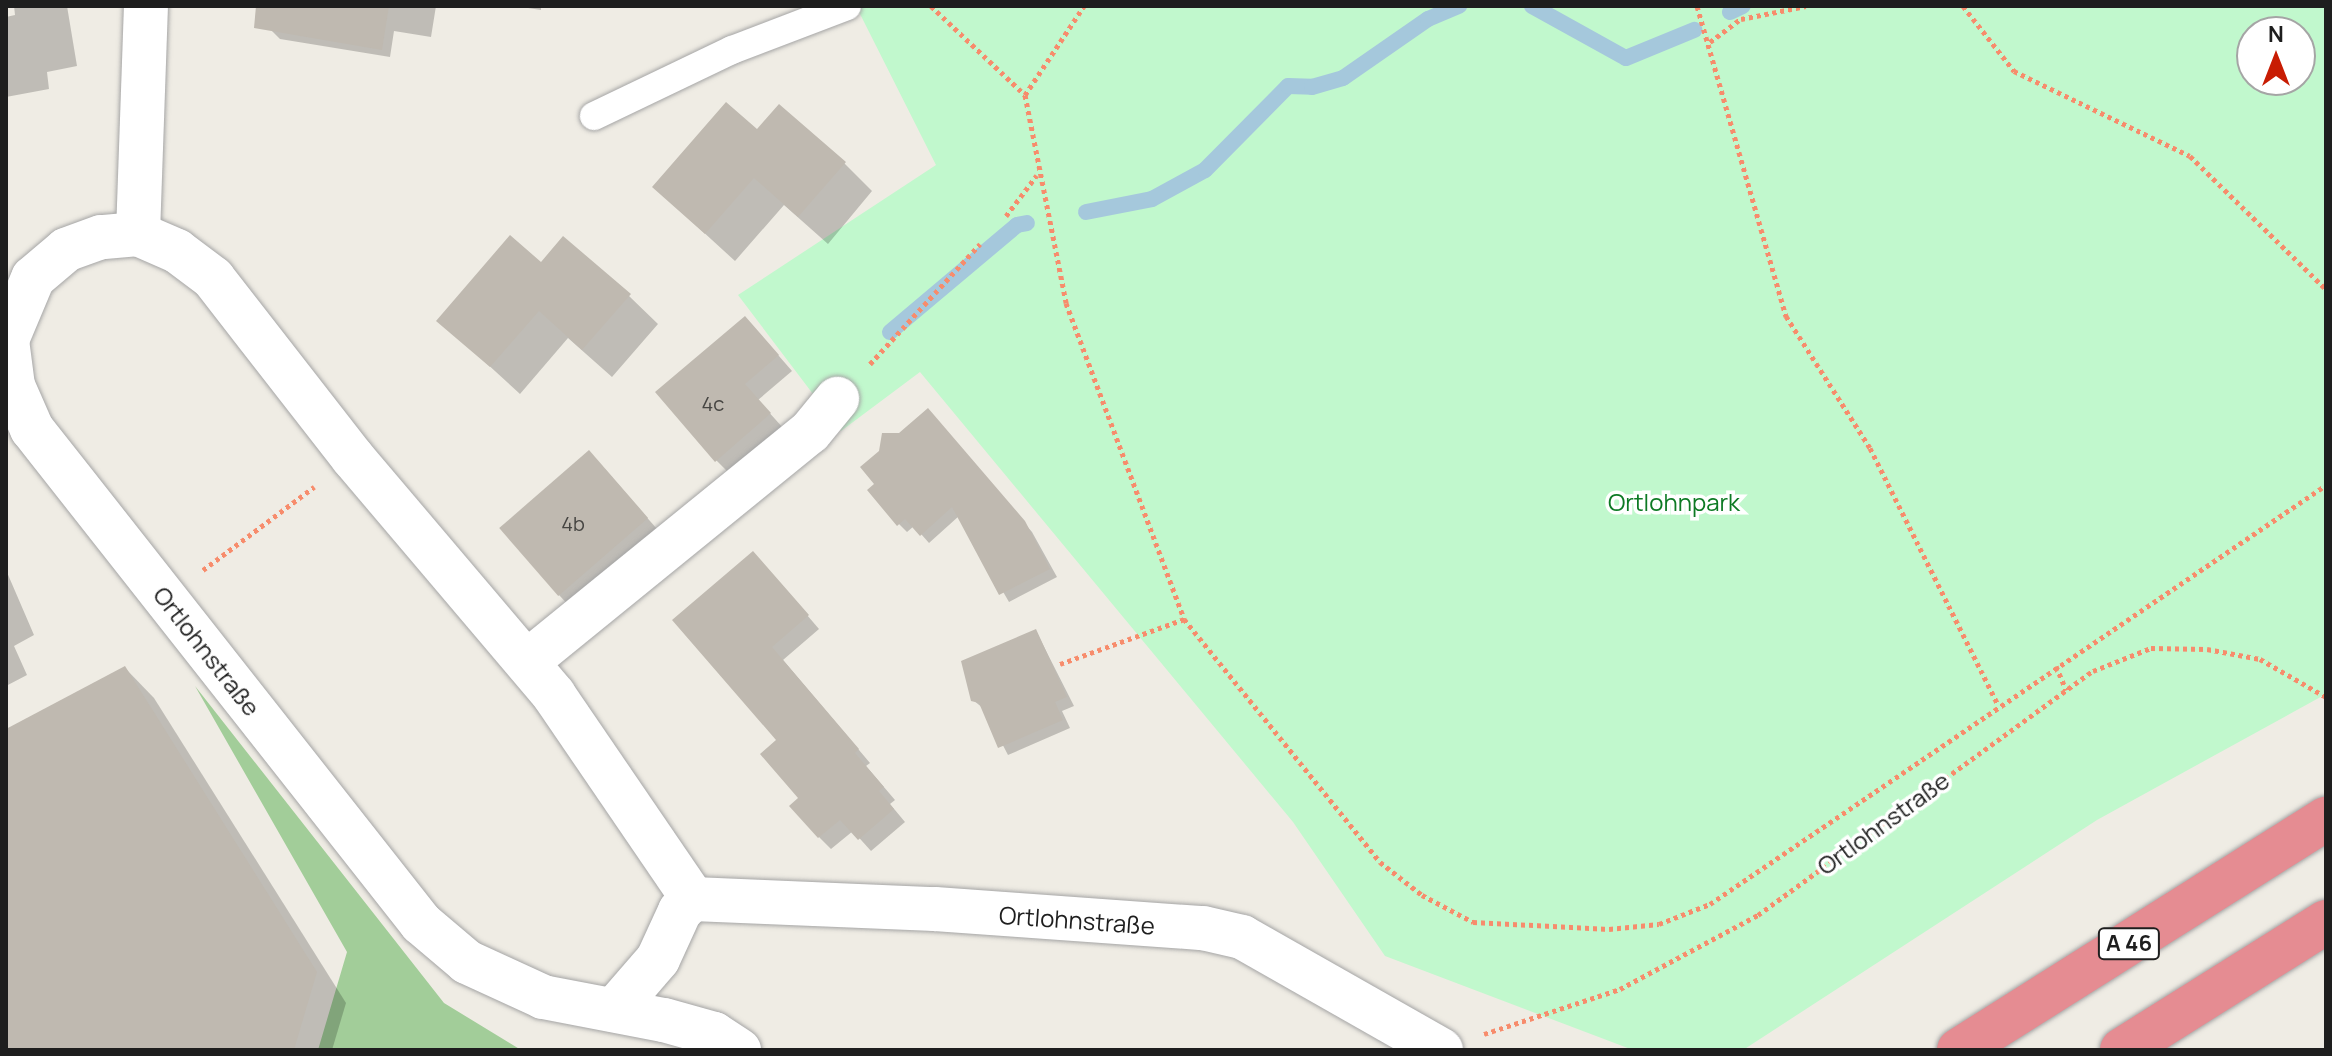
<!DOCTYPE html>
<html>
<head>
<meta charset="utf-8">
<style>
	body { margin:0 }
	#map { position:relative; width:2332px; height:1056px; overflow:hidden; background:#efece4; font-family:Manrope,sans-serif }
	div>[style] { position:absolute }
	.forest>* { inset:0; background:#a2cd99 }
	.park>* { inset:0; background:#c1f8cd }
	.shadow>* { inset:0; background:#0003 }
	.stream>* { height:16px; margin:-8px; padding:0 8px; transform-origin:8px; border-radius:8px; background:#a5c8dc }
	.building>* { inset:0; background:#bfb9b0; transform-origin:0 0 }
	.path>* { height:5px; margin-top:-2.5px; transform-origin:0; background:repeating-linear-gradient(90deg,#f78c6c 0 4px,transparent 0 8px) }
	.roads { filter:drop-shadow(0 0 2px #a5a5a5) drop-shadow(0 0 2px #a5a5a5) }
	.lane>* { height:28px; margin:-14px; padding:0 14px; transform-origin:14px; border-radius:14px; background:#fff }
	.street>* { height:44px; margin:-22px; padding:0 22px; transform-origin:22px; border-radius:22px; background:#fff }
	.highway>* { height:44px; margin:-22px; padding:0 22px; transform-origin:22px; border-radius:22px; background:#e58c92 }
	span { translate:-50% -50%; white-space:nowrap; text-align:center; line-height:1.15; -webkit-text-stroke:7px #fff; paint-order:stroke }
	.number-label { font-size:20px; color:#464542 }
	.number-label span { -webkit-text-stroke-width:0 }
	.shield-label span { padding:2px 6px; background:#fff; border:2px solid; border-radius:6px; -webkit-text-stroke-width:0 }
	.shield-label { font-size:22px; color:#1e1e1e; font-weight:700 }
	.park-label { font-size:24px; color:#0d7a24 }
	.street-label { font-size:24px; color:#1e1e1e }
	.frame { position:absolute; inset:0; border:8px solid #1e1e1e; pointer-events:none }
	.north { position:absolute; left:2236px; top:16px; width:80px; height:80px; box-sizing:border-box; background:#fff; border:2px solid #a5a5a5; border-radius:50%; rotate:0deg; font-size:22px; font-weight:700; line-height:32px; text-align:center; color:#1e1e1e }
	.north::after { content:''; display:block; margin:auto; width:28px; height:36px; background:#c81c03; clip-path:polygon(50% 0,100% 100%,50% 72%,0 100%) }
</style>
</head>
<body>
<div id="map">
	<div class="forest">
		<i style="clip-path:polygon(195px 686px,444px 1003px,521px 1050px,318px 1050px,347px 952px)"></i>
	</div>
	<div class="park">
		<i style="clip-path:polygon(evenodd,856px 6px,2326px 6px,2326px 694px,2097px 820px,1743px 1050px,1633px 1050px,1385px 956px,1293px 822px,920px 372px,841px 431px,738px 295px,936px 165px,856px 6px,2252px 32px,2300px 32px,2300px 80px,2252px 80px,2252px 32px)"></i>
	</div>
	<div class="shadow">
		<i style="clip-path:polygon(14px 6px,67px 6px,77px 66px,47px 72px,49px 89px,6px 97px,6px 17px,15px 15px)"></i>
		<i style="clip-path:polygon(247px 6px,436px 6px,431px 37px,394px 31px,390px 57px,280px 39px,271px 30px,275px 11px)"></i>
		<i style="clip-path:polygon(515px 6px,541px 6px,541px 10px)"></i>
		<i style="clip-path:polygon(757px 132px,843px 162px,872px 191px,828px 244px,784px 205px,735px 261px,654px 187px)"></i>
		<i style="clip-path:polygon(541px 265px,629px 296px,658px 324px,612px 377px,568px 338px,520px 394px,439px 320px)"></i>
		<i style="clip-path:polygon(759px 333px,792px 371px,758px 400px,784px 429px,731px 475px,716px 460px)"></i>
		<i style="clip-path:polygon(936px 419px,1032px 532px,1057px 577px,1009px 602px,959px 516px,929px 543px,914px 526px,907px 532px,899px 524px,877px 484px,900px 435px)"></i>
		<i style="clip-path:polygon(605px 469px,663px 536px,575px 612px,559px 595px)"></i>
		<i style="clip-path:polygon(765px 566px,819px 629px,783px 660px,870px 763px,866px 766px,895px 800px,890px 804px,905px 822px,871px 851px,853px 831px,831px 849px,819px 837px,801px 799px,779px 740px)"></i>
		<i style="clip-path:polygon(6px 570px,34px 635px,14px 646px,27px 675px,6px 686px)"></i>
		<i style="clip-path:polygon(1036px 631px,1074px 706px,1062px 711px,1070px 728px,1008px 755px,984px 709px,973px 700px)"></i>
		<i style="clip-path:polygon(125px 668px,154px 698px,346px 1003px,332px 1050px,6px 1050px,6px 731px)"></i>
	</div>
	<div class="stream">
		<i style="left:1532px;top:6px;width:107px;rotate:29deg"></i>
		<i style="left:1626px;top:58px;width:74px;rotate:-22.4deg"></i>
		<i style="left:1730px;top:12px;width:14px;rotate:-25deg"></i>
		<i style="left:1086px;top:212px;width:67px;rotate:-11.1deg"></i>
		<i style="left:1152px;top:199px;width:60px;rotate:-28.7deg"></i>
		<i style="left:1205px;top:170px;width:118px;rotate:-45.3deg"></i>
		<i style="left:1288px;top:86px;width:24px;rotate:2deg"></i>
		<i style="left:1312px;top:87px;width:32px;rotate:-16deg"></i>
		<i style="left:1343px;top:78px;width:103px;rotate:-34.8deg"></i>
		<i style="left:1428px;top:19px;width:34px;rotate:-23deg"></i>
		<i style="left:890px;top:332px;width:166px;rotate:-40.1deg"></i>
		<i style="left:1017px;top:225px;width:10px;rotate:-11deg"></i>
	</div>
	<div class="building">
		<i style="clip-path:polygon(256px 6px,389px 6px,382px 50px,254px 28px)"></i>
		<i style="clip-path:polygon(726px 102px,757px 129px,779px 104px,846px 162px,798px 217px,754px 178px,705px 234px,652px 187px)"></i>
		<i style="clip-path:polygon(510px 235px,541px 262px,563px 236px,631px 294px,582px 350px,539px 311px,490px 367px,436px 321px)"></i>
		<i style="clip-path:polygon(745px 316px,779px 355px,745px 384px,771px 413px,715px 462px,655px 392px)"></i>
		<i style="clip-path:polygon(928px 408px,1025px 521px,1050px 569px,999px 595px,952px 507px,920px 536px,905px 519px,897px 526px,867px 490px,874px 484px,860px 467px,879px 451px,882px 433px,899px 433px)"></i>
		<i style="left:589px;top:450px;width:90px;height:119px;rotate:49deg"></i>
		<i style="clip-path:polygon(753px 551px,809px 615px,772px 647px,859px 749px,855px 753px,884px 787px,879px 791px,894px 809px,858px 840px,840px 820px,818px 838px,789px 806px,798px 798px,760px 754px,776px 740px,672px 620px)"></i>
		<i style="clip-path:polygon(1036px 629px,1067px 697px,1055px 702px,1063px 720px,998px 748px,979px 703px,971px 701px,961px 661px)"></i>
		<i style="clip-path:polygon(125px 666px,317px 972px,294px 1050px,6px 1050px,6px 729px)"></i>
	</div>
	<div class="path">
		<i style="left:931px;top:6px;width:129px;rotate:43.4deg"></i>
		<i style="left:1025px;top:95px;width:212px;rotate:78.8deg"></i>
		<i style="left:1066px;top:303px;width:337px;rotate:69.5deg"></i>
		<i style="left:1184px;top:619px;width:312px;rotate:51.1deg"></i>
		<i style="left:1380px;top:862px;width:53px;rotate:38.2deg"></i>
		<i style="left:1422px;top:895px;width:58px;rotate:27.9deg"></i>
		<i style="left:1473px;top:922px;width:136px;rotate:2.9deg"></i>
		<i style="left:1609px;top:929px;width:50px;rotate:-5.7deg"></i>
		<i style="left:1659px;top:924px;width:55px;rotate:-21.4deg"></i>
		<i style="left:1710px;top:904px;width:745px;rotate:-34.22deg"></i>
		<i style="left:1697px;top:6px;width:323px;rotate:74deg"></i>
		<i style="left:1786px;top:316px;width:156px;rotate:57.5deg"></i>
		<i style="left:1870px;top:448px;width:287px;rotate:63.5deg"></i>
		<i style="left:1963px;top:6px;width:83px;rotate:51.9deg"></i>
		<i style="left:2014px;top:71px;width:195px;rotate:25.8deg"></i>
		<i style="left:2190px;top:156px;width:190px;rotate:44.4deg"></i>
		<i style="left:1710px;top:42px;width:39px;rotate:-37deg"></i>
		<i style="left:1741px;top:19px;width:66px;rotate:-11.3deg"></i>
		<i style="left:1025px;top:95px;width:107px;rotate:-56.5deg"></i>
		<i style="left:1006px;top:216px;width:51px;rotate:-52.9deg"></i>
		<i style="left:870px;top:364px;width:163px;rotate:-47.5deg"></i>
		<i style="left:203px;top:570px;width:139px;rotate:-36.8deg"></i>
		<i style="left:1060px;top:664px;width:132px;rotate:-19.9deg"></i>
		<i style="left:2056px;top:666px;width:26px;rotate:67deg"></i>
		<i style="left:1484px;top:1034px;width:143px;rotate:-18.3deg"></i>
		<i style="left:1620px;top:989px;width:157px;rotate:-28.2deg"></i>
		<i style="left:1758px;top:915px;width:414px;rotate:-36.1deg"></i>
		<i style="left:2093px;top:671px;width:62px;rotate:-21.6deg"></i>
		<i style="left:2151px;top:648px;width:56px;rotate:1deg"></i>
		<i style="left:2207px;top:649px;width:54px;rotate:10.7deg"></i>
		<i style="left:2260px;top:659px;width:76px;rotate:29.9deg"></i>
	</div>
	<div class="roads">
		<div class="lane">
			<i style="left:594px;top:116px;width:153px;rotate:-25.6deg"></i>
			<i style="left:732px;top:50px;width:123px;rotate:-20.9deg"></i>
		</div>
		<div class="street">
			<i style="left:138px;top:234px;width:228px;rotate:-88deg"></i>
			<i style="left:528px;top:661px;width:363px;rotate:-39.1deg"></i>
			<i style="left:810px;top:432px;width:43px;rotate:-50.7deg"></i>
			<i style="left:693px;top:899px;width:247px;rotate:-124.3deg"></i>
			<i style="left:554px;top:695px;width:311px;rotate:-130.3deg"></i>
			<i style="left:353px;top:458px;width:228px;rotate:-127.9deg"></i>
			<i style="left:213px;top:278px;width:45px;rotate:-143.1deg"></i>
			<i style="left:177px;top:251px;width:43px;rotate:-156.4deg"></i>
			<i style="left:138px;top:234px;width:37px;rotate:175deg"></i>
			<i style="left:101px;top:237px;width:37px;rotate:160deg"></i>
			<i style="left:66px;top:250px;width:43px;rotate:139.7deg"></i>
			<i style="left:33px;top:278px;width:67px;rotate:112.8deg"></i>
			<i style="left:7px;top:340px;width:46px;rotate:82.6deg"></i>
			<i style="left:13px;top:386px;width:47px;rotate:66.2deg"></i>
			<i style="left:32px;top:429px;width:629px;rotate:51.78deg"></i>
			<i style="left:421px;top:923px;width:60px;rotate:40.3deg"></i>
			<i style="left:467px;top:962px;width:84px;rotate:24.7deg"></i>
			<i style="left:543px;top:997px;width:123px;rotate:10.8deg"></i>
			<i style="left:664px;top:1020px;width:52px;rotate:15.6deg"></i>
			<i style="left:714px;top:1034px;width:30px;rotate:33deg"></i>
			<i style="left:614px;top:1010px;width:67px;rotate:-49.2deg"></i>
			<i style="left:658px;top:959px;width:53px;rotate:-65.4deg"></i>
			<i style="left:680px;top:911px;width:18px;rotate:-43deg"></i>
			<i style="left:693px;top:899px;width:242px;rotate:2.4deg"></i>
			<i style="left:935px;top:909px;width:269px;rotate:4.1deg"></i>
			<i style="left:1203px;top:928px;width:40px;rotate:13deg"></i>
			<i style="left:1242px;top:937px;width:229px;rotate:29.6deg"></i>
		</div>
		<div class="highway">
			<i style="left:1959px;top:1050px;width:434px;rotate:-32.2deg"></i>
			<i style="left:2122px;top:1050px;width:241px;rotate:-32.1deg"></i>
		</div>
	</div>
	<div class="number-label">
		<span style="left:713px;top:403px">4c</span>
		<span style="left:573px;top:523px">4b</span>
	</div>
	<div class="shield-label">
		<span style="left:2129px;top:944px">A 46</span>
	</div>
	<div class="park-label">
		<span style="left:1674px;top:502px">Ortlohnpark</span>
	</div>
	<div class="street-label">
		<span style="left:207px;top:651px;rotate:52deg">Ortlohnstraße</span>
		<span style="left:1883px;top:823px;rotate:-36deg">Ortlohnstraße</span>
		<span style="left:1077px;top:920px;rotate:4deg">Ortlohnstraße</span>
	</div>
	<div class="frame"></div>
	<div class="north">N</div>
</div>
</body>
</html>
